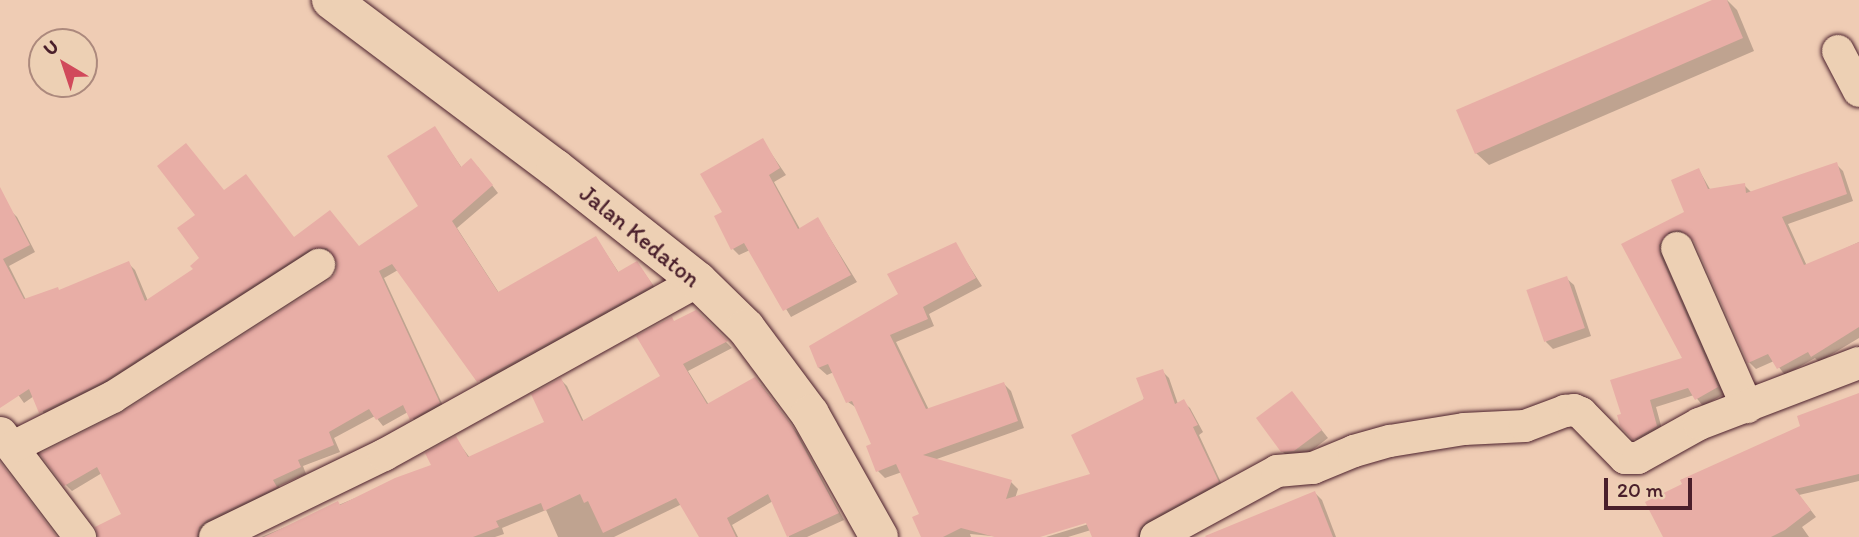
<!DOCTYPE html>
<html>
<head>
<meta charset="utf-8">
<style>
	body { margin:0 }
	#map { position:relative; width:1859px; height:537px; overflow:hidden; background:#efccb4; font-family:Itim,sans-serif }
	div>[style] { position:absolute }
	.shadow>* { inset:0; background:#0003 }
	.building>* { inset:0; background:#e8aea6; transform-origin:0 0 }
	.roads { filter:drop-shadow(0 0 2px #4a1f2b) drop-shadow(0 0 2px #4a1f2b) }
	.minor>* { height:32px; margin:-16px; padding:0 16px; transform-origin:16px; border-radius:16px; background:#edd0b4 }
	.tertiary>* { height:38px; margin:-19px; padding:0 19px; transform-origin:19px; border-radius:19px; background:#edd0b4 }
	span { translate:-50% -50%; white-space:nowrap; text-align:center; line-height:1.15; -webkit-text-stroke:5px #edd0b4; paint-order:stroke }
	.street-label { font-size:24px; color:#4a1f2b }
	.north { position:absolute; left:28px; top:28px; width:70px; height:70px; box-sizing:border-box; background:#edd0b4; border:2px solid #ac897d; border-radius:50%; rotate:321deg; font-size:19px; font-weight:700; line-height:28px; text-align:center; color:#4a1f2b }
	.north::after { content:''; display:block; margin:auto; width:24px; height:32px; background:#d1495b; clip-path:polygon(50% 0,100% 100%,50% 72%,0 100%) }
	.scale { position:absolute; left:1604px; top:478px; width:88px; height:32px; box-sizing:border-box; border:4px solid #4a1f2b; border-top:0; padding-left:9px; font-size:21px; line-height:24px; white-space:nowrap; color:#4a1f2b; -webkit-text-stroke:5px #edd0b4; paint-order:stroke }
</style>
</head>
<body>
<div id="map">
	<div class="shadow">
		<i style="clip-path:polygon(1717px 0,1727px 0,1737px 10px,1754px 51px,1489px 165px,1476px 153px)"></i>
		<i style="clip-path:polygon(435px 129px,462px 168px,478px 167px,498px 193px,457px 228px,499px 293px,596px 238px,619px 273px,637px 263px,658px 292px,485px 388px,398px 270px,384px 278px,445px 410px,418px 425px,408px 412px,383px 426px,375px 416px,334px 438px,340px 452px,303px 466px,306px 474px,279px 486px,282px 493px,205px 537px,98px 537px,123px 515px,102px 473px,72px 491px,65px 484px,124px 414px,330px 282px,337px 274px,339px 263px,333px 254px,326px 252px,47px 419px,34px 396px,24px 403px,0 369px,0 217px,10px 210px,17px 217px,35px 252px,9px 266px,26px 300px,60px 291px,128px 263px,135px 270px,148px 301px,196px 270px,225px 192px,295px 238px,360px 248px,421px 207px)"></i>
		<i style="clip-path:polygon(762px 140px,786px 175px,774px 182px,800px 229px,818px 219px,857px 282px,791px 317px,750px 250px,739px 255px,733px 249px,724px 213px)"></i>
		<i style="clip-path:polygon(1836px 164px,1843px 171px,1853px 201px,1788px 224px,1807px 266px,1859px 242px,1859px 338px,1819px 362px,1815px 358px,1785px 375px,1774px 361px,1756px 369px,1749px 362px,1697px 242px,1688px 236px,1676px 238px,1665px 253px,1666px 264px,1724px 394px,1703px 406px,1694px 395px,1656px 407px,1663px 433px,1641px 445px,1621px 425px,1685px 359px,1624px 245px,1686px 213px,1699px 170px,1711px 191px,1744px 185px,1752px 193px)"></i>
		<i style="clip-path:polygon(955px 244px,982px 286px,929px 314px,934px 326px,896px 342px,929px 410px,1004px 384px,1011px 391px,1024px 428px,934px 460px,1011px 482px,1018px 489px,1003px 537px,970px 534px,971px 537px,923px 537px,922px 514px,902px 472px,885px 478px,878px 471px,873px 445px,857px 408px,848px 402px,834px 372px,827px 375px,819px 368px,811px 346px,900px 295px)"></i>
		<i style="clip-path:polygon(1566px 278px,1574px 285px,1591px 336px,1553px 349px,1546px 342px)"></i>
		<i style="clip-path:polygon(696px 312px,732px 348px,688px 371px,709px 405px,761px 385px,798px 434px,844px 520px,807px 537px,789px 537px,773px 501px,732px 525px,738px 537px,701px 537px,682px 504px,614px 537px,558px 537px,546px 510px,502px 528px,504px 534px,495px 537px,261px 537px,433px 466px,455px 438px,470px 458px,547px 423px,561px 380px,567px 386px,584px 422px,662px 376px,675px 322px)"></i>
		<i style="clip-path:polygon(1162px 371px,1169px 378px,1178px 404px,1183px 402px,1190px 408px,1203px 432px,1199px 435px,1224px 489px,1146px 537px,1094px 537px,1091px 530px,1068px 537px,1046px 537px,1095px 522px,1094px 519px,1028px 537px,1093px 475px)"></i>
		<i style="clip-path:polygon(1292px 393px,1328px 438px,1302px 458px,1290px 459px,1282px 451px)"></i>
		<i style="clip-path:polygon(1859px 401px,1859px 481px,1799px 495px,1816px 517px,1802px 527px,1809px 537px,1664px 537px)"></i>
		<i style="clip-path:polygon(1315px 493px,1322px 500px,1336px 537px,1209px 537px)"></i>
	</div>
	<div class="building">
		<i style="clip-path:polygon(1712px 0,1727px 0,1743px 38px,1475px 154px,1456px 110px)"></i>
		<i style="clip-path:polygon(435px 126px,461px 167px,471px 158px,493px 185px,452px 221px,498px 292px,596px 236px,618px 272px,637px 261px,653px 285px,477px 382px,392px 264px,379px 271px,440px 403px,410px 420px,403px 405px,376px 420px,369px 409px,329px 432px,334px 445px,298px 460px,301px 467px,273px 480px,277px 487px,207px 520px,199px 527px,197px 537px,98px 537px,95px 527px,121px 514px,97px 467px,64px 486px,40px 454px,123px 412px,329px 280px,336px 273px,337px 263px,327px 248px,310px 249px,104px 381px,39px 413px,29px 389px,0 408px,0 187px,30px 245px,3px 259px,24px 299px,58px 287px,59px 290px,129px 261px,145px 301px,193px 269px,190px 266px,199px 258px,177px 228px,195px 215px,157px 166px,186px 143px,224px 190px,246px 174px,294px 237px,330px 210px,359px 246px,418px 206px,387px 156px)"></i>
		<i style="clip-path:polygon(763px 138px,780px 168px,769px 175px,798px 229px,818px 217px,851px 275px,783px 311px,744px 243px,731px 250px,714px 216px,722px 212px,700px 174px)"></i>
		<i style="clip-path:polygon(1837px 162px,1847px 194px,1782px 217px,1804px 265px,1859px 242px,1859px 327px,1811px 357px,1808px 352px,1777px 369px,1768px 354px,1748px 363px,1694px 241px,1680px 230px,1669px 232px,1659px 245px,1660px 255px,1718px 387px,1695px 400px,1688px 388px,1650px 400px,1657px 426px,1633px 440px,1620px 426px,1617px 415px,1621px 414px,1610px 380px,1682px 358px,1621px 244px,1684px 212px,1671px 180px,1699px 168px,1708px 189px,1745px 183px,1746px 193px)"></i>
		<i style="clip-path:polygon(956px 242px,976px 278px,923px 307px,928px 319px,890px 335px,926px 409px,1004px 382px,1018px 421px,923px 455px,1012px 480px,1006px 499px,1090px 474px,1071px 435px,1144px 399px,1136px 378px,1163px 369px,1175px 404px,1184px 399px,1198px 425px,1193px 427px,1219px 482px,1147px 521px,1140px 528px,1138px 537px,1092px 537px,1086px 523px,1040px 537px,995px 537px,961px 528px,943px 537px,921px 537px,912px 517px,919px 514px,896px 464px,876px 472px,866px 446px,871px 444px,852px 401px,846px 403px,828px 364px,818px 368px,809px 346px,898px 294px,887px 274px)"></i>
		<i style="left:1567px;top:276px;width:55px;height:43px;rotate:71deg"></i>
		<i style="clip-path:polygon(696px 310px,728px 341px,683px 364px,707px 404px,755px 377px,792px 426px,839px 513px,787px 537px,768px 494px,727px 518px,736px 537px,699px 537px,676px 498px,603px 533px,588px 501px,584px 503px,580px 494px,544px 511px,541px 503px,496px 521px,499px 527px,473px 537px,264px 537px,338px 501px,340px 505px,395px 478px,431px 465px,425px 453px,456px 436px,468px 457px,544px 422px,531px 394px,561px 378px,582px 421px,660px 376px,636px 336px,672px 317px,674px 321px)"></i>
		<i style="clip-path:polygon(1292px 391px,1322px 430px,1294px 451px,1281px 452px,1256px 418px)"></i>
		<i style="clip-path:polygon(1859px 393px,1859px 474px,1795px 489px,1811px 510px,1785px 530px,1771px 537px,1663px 537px,1645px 502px,1682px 484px,1680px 480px,1800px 426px,1797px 416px)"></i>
		<i style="clip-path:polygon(0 462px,57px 537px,0 537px)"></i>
		<i style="clip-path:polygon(1315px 491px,1333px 537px,1206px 537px,1205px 536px)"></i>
	</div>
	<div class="roads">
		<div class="minor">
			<i style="left:1838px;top:51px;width:45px;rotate:62.3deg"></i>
			<i style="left:1677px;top:248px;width:174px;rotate:66.2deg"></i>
			<i style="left:1px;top:433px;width:131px;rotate:52.8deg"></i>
			<i style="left:13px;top:447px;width:112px;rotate:-26.6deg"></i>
			<i style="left:113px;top:397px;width:245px;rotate:-32.7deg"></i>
			<i style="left:215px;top:537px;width:188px;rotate:-25.9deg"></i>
			<i style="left:384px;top:455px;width:359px;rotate:-29deg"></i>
			<i style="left:1156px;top:537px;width:138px;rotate:-28.6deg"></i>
			<i style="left:1277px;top:471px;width:36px;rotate:-5deg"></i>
			<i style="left:1313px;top:468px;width:44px;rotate:-22.5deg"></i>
			<i style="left:1354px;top:451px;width:37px;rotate:-16deg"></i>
			<i style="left:1390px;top:441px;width:75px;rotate:-9.2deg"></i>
			<i style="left:1464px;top:429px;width:61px;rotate:-2.8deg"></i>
			<i style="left:1525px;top:426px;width:43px;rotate:-20.6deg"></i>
			<i style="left:1565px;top:411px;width:9px;rotate:-6deg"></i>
			<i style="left:1574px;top:410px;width:8px;rotate:23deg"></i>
			<i style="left:1581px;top:413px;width:63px;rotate:45.6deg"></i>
			<i style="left:1625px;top:458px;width:13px"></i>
			<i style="left:1638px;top:458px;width:70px;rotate:-29.1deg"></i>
			<i style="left:1699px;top:424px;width:171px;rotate:-20.9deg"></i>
		</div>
		<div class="tertiary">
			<i style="left:331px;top:0;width:280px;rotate:36.9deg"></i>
			<i style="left:555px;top:168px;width:182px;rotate:38.3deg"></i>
			<i style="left:698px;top:281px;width:67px;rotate:44.4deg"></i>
			<i style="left:746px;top:328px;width:107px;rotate:53.3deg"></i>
			<i style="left:810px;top:414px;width:141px;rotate:60.7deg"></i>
		</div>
	</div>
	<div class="street-label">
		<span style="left:640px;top:236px;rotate:39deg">Jalan Kedaton</span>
	</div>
	<div class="north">U</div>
	<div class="scale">20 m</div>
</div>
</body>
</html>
